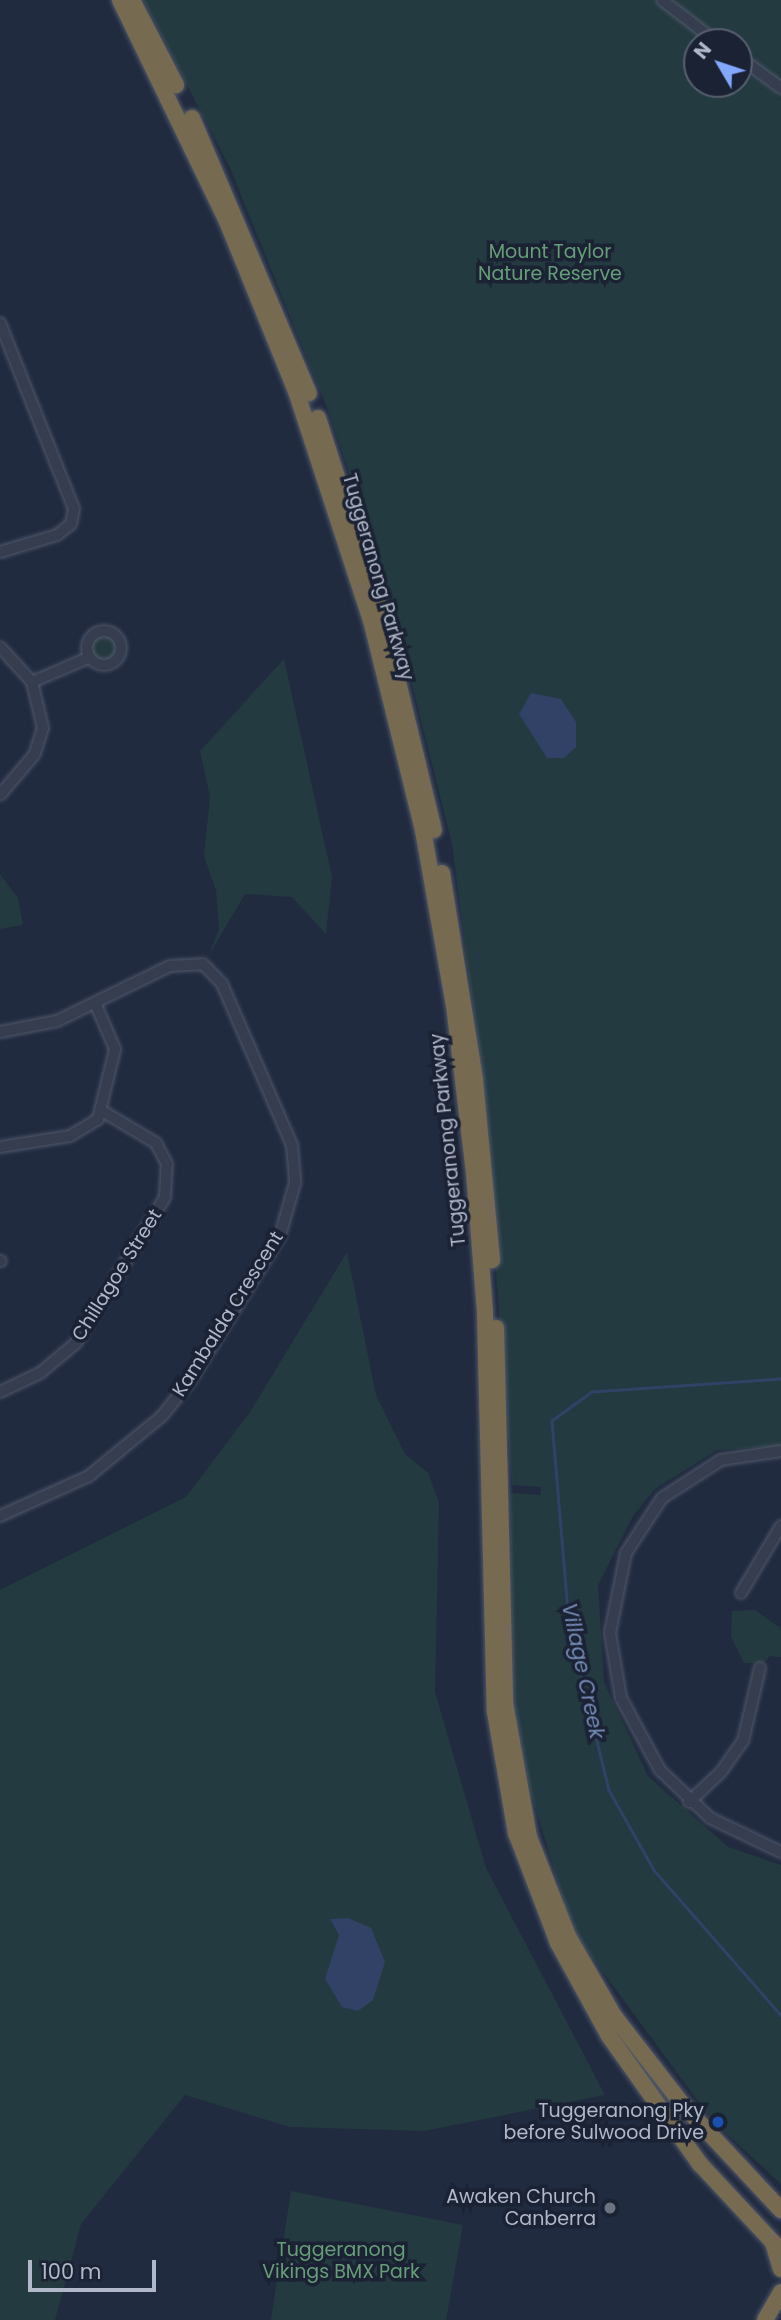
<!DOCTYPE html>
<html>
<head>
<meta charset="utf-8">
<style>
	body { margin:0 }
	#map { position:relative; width:781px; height:2320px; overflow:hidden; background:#212b3f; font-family:Poppins,sans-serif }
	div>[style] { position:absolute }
	.green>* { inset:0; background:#233a40 }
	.round { border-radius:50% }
	.water>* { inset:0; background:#314266 }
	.stream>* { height:2.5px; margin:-1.25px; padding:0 1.25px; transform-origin:1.25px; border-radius:1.25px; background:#314266 }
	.roads { filter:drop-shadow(0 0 2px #50586a) drop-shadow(0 0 2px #50586a) }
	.minor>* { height:10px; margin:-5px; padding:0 5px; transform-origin:5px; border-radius:5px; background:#353d4f }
	.minor>.ring { margin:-5px; padding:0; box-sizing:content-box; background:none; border:10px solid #353d4f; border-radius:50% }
	.highway>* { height:16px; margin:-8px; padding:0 8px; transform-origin:8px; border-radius:8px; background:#766a51 }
	.dots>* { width:19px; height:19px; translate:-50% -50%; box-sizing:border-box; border:4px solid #1a2234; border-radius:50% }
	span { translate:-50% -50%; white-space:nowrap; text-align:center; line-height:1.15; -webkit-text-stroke:7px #1a2234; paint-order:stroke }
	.park-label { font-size:19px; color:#659e77 }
	.street-label { font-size:19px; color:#b0b8ca }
	.poi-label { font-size:19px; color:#b0b8ca }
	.right { translate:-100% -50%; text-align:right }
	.water-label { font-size:21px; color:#758bb5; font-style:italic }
	.north { position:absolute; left:683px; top:28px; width:70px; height:70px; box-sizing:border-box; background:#1a2234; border:2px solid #565e70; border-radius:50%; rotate:309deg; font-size:19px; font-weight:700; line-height:28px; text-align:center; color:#b0b8ca }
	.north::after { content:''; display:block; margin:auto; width:24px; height:32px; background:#81a7ff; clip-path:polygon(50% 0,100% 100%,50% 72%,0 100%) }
	.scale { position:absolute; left:28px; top:2260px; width:128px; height:32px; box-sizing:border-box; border:4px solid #b0b8ca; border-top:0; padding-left:9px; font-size:21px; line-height:24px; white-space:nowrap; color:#b0b8ca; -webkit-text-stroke:5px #1a2234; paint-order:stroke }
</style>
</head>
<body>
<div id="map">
	<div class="green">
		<i style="clip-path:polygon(evenodd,143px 0,781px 0,781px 1446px,717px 1450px,655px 1489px,633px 1516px,598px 1585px,604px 1682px,648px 1776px,728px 1847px,781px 1865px,781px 2184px,711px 2119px,572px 1930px,513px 1732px,510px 1493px,541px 1495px,541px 1487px,512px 1485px,481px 1069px,452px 844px,388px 588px,329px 413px,230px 168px,143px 0,697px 42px,739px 42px,739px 84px,697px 84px,697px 42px)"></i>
		<i class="round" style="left:90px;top:634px;width:26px;height:26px"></i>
		<i style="clip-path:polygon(284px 659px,332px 877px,326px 934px,292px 897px,245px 894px,209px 955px,219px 929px,216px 890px,204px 856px,210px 797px,200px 751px)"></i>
		<i style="clip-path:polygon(0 874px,18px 898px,23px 925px,0 929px)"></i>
		<i style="clip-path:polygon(347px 1252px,376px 1395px,405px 1454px,428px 1473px,439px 1503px,435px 1692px,486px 1868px,605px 2095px,424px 2131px,290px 2127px,185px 2095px,81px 2224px,55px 2320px,0 2320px,0 1590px,186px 1497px,250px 1412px)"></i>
		<i style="clip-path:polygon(755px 1610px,781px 1629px,781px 1657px,770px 1656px,763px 1664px,744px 1663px,731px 1637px,732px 1611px)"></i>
		<i style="clip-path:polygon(291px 2191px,463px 2225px,446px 2320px,271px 2320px)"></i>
	</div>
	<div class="water">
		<i style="clip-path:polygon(531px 693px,561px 699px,576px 722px,576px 747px,564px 758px,547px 758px,519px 714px)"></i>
		<i style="clip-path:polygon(348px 1918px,371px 1928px,385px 1962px,373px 2000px,358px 2011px,342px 2007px,325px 1979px,339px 1935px,330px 1919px)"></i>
	</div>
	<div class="stream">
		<i style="left:781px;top:1379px;width:189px;rotate:176.1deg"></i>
		<i style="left:592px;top:1392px;width:49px;rotate:144.1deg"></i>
		<i style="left:552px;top:1421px;width:205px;rotate:85.2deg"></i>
		<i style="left:569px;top:1625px;width:170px;rotate:76.4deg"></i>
		<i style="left:609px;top:1790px;width:92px;rotate:60.6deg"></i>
		<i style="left:654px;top:1870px;width:193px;rotate:48.8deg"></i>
	</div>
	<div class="roads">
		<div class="minor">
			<i style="left:662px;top:0;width:69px;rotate:37.4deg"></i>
			<i style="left:739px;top:57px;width:52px;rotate:36.4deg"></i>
			<i style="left:0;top:323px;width:200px;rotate:68.3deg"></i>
			<i style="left:74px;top:509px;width:15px;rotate:101deg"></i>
			<i style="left:71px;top:524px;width:18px;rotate:142deg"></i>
			<i style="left:57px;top:535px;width:59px;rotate:163.4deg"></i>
			<i class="ring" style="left:87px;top:631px;width:24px;height:24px"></i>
			<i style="left:0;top:647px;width:47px;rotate:47.6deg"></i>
			<i style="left:32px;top:682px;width:47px;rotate:76.6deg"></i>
			<i style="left:43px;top:728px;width:28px;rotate:108deg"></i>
			<i style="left:34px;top:755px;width:52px;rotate:130.4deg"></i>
			<i style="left:32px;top:682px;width:63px;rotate:-23.3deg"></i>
			<i style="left:0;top:1032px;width:58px;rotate:-10.9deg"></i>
			<i style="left:57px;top:1021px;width:126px;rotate:-26deg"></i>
			<i style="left:170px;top:966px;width:33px;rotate:-3deg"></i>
			<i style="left:203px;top:964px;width:28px;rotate:46deg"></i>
			<i style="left:222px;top:984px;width:176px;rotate:66.5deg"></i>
			<i style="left:292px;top:1145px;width:38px;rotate:85deg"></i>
			<i style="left:295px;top:1183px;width:55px;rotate:105.8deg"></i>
			<i style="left:280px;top:1236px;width:171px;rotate:121.8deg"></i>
			<i style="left:190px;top:1381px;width:45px;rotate:128.7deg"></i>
			<i style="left:162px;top:1416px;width:94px;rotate:140.6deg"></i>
			<i style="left:89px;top:1476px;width:98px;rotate:155.8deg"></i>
			<i style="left:0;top:1147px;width:71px;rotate:-8.9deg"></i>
			<i style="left:70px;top:1136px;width:33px;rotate:-31deg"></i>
			<i style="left:98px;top:1119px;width:72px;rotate:-76.3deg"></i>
			<i style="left:115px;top:1049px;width:48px;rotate:-113.4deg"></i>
			<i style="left:0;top:1261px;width:1px"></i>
			<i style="left:0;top:1392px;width:44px;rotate:-25.4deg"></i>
			<i style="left:40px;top:1373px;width:47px;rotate:-39.8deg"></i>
			<i style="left:76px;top:1343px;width:171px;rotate:-58.6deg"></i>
			<i style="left:165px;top:1197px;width:33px;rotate:-87deg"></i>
			<i style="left:167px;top:1164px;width:24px;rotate:-118deg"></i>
			<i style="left:156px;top:1143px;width:63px;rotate:-149.3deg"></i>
			<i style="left:781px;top:1451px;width:61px;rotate:171.5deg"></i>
			<i style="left:721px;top:1460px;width:70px;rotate:147.2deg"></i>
			<i style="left:662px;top:1498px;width:66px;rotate:123.2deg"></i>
			<i style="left:626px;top:1553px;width:82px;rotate:101.3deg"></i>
			<i style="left:610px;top:1633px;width:66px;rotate:80.4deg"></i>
			<i style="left:621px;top:1698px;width:82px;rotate:61.6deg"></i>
			<i style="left:660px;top:1770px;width:69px;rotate:43.8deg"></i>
			<i style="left:710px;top:1818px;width:79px;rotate:25.6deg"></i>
			<i style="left:741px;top:1593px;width:78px;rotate:-59.2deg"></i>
			<i style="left:689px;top:1802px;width:44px;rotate:-43.2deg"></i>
			<i style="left:721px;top:1772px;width:38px;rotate:-55deg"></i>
			<i style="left:743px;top:1741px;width:75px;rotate:-76.9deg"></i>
		</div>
		<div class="highway">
			<i style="left:120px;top:0;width:243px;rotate:64.2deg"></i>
			<i style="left:226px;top:219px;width:186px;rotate:67.9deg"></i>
			<i style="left:296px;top:391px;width:241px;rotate:71.9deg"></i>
			<i style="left:371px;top:620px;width:216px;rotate:76.1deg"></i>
			<i style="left:423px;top:830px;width:178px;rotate:80deg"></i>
			<i style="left:454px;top:1005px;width:168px;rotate:83.2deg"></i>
			<i style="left:474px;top:1172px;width:141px;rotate:85.5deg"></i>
			<i style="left:485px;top:1313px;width:399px;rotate:88.6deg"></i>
			<i style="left:495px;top:1712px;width:123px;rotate:80.2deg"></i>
			<i style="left:516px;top:1833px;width:118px;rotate:69.1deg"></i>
			<i style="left:558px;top:1943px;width:106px;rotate:61.3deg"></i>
			<i style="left:609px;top:2036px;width:157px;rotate:54.6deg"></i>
			<i style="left:700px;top:2164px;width:119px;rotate:47deg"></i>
			<i style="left:132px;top:0;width:96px;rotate:62.6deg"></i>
			<i style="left:192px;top:118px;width:299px;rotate:67deg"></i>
			<i style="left:318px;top:418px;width:216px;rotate:72.2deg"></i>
			<i style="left:384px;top:624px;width:212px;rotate:76.4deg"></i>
			<i style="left:442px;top:873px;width:210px;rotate:80.9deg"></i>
			<i style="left:475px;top:1080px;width:181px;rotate:84.6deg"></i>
			<i style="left:496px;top:1328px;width:375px;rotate:88.6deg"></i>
			<i style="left:505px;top:1703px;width:136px;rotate:79.8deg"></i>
			<i style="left:529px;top:1837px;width:106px;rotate:68.5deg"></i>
			<i style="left:568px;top:1936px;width:92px;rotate:60.1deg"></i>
			<i style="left:614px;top:2016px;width:113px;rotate:52.2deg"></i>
			<i style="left:683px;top:2105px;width:144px;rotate:47deg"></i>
			<i style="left:773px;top:2243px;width:27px;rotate:73deg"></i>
			<i style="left:765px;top:2320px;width:32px;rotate:-60deg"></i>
		</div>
	</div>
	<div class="dots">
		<i style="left:718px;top:2122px;background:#1a4fb4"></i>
		<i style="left:610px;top:2208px;background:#6b7280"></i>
	</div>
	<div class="park-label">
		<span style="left:550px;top:263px">Mount Taylor<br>Nature Reserve</span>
		<span style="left:341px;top:2261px">Tuggeranong<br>Vikings BMX Park</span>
	</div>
	<div class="street-label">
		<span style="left:378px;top:577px;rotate:74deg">Tuggeranong Parkway</span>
		<span style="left:448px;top:1140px;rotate:-96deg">Tuggeranong Parkway</span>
		<span style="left:117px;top:1275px;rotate:-58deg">Chillagoe Street</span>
		<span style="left:228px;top:1314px;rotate:-58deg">Kambalda Crescent</span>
	</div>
	<div class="poi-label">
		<span class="right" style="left:704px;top:2122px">Tuggeranong Pky<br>before Sulwood Drive</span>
		<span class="right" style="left:596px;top:2208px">Awaken Church<br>Canberra</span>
	</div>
	<div class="water-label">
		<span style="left:583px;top:1671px;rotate:78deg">Village Creek</span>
	</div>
	<div class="north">N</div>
	<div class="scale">100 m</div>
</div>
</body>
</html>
